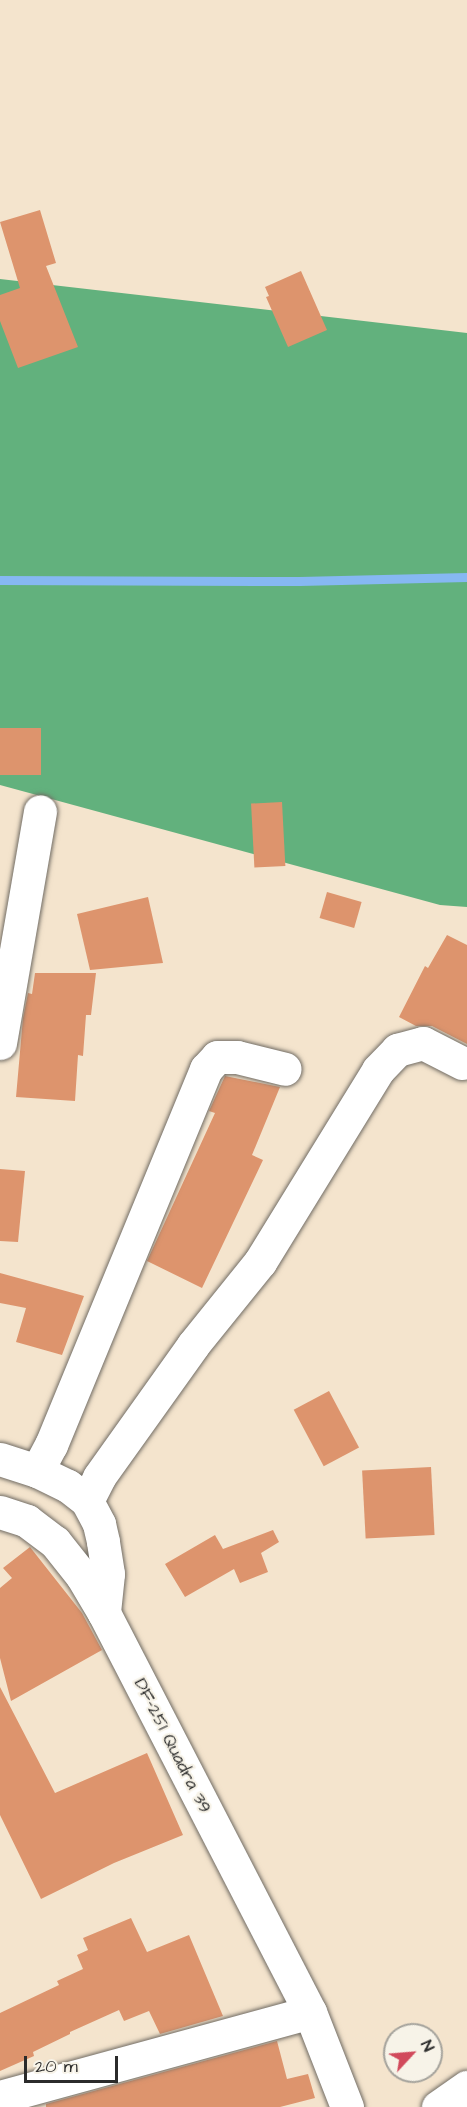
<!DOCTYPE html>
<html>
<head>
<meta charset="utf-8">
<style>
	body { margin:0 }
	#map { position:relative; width:467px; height:2107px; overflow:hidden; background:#f4e4cd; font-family:"Architects Daughter",sans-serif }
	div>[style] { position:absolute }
	.forest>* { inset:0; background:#62b17d }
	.stream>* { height:9px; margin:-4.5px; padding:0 4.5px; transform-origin:4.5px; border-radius:4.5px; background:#86b8f2 }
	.building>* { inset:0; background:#dd946d; transform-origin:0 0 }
	.roads { filter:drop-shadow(0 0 2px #716c64) drop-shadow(0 0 2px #716c64) }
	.minor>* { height:33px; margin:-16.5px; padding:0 16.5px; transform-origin:16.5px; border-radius:16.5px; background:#fff }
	span { translate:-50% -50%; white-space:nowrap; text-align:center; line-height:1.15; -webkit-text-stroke:4.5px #f7f3e8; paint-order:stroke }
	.street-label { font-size:18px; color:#2b2b2b }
	.north { position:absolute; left:383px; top:2023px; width:60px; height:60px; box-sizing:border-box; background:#f7f3e8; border:2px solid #a5a39c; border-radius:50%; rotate:64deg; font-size:16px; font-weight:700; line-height:24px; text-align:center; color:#2b2b2b }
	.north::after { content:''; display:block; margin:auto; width:21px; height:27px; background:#d1495b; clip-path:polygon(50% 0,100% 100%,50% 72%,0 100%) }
	.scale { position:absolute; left:24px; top:2056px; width:94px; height:27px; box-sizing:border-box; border:3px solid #2b2b2b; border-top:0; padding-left:8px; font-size:18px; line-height:21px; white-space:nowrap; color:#2b2b2b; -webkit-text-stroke:4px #f7f3e8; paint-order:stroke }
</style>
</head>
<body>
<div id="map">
	<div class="forest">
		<i style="clip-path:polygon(0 279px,467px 333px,467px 907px,440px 905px,0 785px)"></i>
	</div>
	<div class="stream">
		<i style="left:0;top:580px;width:299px;rotate:0.2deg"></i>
		<i style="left:299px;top:581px;width:168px;rotate:-1.4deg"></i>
	</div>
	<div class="building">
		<i style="clip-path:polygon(40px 210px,56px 263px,46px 266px,78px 347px,18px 368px,0 321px,0 295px,20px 288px,0 222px)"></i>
		<i style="clip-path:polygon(301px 271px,327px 330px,288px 347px,266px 297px,269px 296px,265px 287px)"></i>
		<i style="left:0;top:728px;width:41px;height:47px"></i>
		<i style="left:282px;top:802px;width:64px;height:31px;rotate:87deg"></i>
		<i style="left:327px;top:892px;width:36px;height:27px;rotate:16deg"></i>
		<i style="clip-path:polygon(148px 897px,163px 963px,90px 970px,77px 914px)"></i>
		<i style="clip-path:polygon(447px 935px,467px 945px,467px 1044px,432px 1026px,416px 1026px,399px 1017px,425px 966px,428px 968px)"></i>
		<i style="clip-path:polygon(35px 973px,96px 973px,91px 1015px,86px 1015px,83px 1056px,78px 1055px,75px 1101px,16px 1097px,23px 1018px,28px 993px,32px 994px)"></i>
		<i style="clip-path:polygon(225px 1076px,280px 1087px,252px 1155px,263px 1160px,202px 1288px,147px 1261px,215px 1113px,209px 1111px)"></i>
		<i style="clip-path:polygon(0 1169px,25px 1171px,18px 1242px,0 1241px)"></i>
		<i style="clip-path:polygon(0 1273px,84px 1296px,62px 1355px,16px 1342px,26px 1308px,0 1303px)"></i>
		<i style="left:329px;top:1391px;width:64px;height:40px;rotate:62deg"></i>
		<i style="left:431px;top:1467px;width:68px;height:69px;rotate:87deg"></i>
		<i style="clip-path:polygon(273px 1530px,279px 1542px,261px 1553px,268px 1572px,240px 1583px,234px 1569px,185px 1597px,165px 1564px,215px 1535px,223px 1549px)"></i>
		<i style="clip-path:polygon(30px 1547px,82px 1613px,102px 1650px,11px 1701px,0 1658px,0 1588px,12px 1578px,3px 1568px)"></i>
		<i style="clip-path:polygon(0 1687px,55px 1793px,147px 1753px,183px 1835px,114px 1863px,41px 1899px,0 1815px)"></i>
		<i style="clip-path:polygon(131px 1918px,147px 1952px,189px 1935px,223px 2016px,160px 2034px,149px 2011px,124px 2021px,119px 2010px,70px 2032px,70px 2034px,33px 2052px,34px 2056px,0 2071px,0 2013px,59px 1985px,57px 1981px,83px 1969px,77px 1955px,88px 1950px,83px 1938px)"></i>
		<i style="clip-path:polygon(277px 2041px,287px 2079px,308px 2074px,315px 2098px,280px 2107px,46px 2107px,46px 2104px)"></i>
	</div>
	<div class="roads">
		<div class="minor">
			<i style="left:0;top:1043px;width:235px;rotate:-80.2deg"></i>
			<i style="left:0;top:1459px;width:39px;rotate:18deg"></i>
			<i style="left:37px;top:1471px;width:34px;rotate:26deg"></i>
			<i style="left:68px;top:1486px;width:24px;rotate:38deg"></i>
			<i style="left:87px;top:1501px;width:26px;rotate:62deg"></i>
			<i style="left:99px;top:1524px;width:18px;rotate:77deg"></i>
			<i style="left:103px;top:1542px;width:32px;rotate:81deg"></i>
			<i style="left:108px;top:1574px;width:39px;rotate:96deg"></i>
			<i style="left:37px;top:1471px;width:30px;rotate:-62deg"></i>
			<i style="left:51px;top:1445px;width:407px;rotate:-67.6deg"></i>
			<i style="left:206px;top:1069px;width:16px;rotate:-47deg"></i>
			<i style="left:217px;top:1057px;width:20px"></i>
			<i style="left:237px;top:1057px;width:49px;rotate:14deg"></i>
			<i style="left:87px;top:1501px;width:27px;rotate:-63deg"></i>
			<i style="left:99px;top:1477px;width:162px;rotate:-54.5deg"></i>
			<i style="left:193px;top:1345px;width:107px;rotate:-51.1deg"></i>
			<i style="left:260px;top:1262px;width:225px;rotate:-58.4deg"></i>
			<i style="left:378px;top:1070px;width:28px;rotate:-46deg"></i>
			<i style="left:397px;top:1050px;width:27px;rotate:-15deg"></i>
			<i style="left:423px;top:1043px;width:44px;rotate:27.1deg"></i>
			<i style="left:0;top:1512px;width:28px;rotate:18deg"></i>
			<i style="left:27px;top:1521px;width:35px;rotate:37deg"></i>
			<i style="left:55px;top:1542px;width:43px;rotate:51.5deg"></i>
			<i style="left:82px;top:1576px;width:43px;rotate:59.3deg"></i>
			<i style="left:104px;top:1613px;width:449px;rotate:62.7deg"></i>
			<i style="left:310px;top:2012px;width:102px;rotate:68.7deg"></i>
			<i style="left:0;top:2097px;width:321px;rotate:-15.3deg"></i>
			<i style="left:438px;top:2107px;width:35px;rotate:-35deg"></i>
		</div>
	</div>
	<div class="street-label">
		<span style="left:172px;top:1746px;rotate:63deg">DF-251 Quadra 39</span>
	</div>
	<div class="north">N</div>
	<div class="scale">20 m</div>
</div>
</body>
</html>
